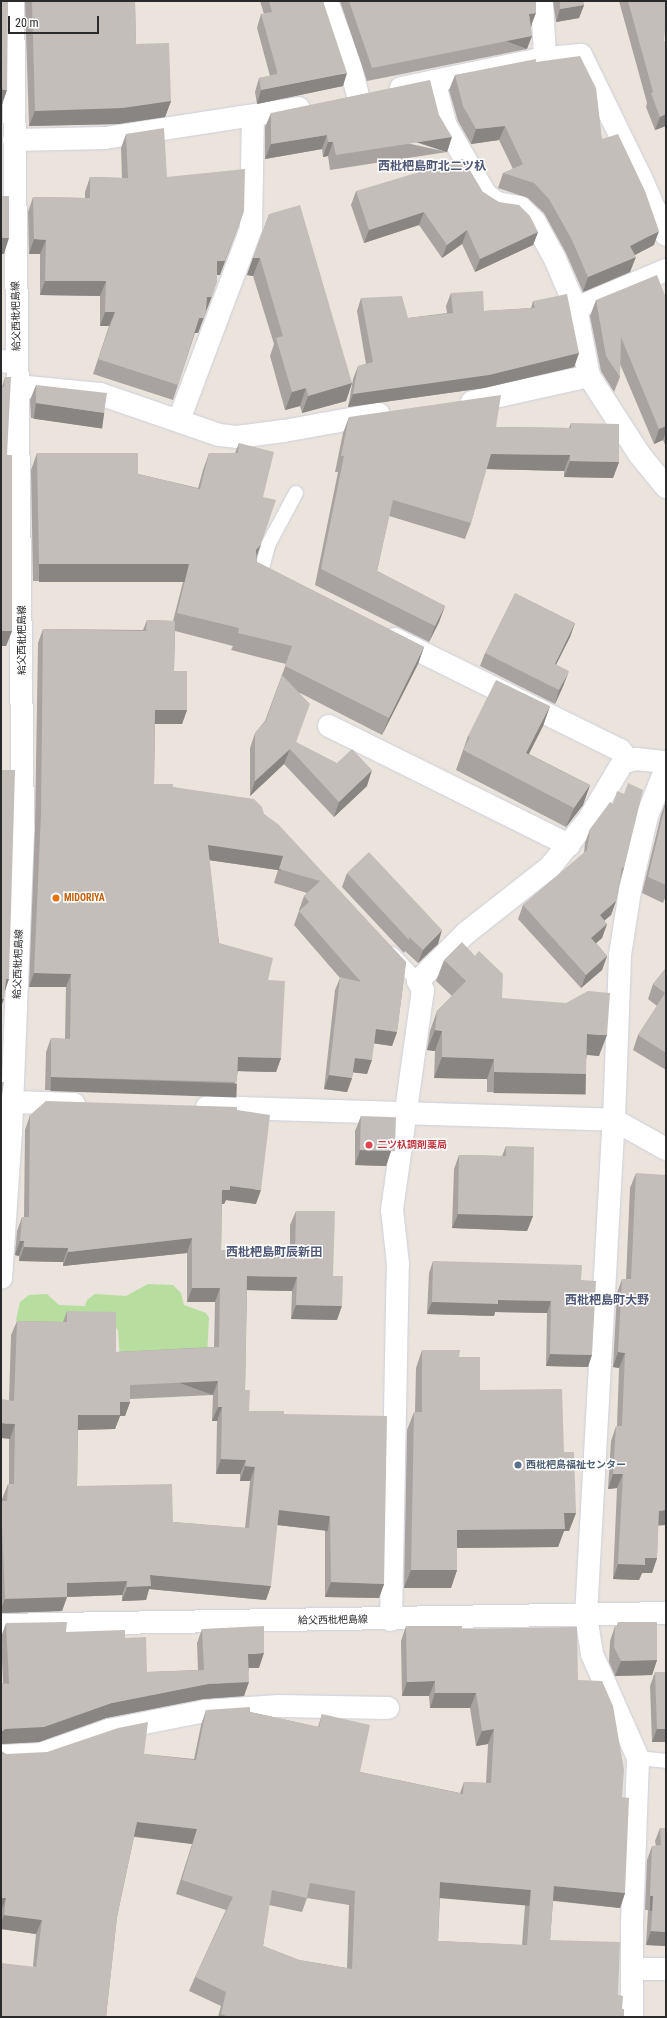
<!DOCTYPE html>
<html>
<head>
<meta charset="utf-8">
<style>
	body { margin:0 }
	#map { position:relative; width:667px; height:2018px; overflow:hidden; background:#ebe4dd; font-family:"Roboto Condensed","Noto Sans JP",sans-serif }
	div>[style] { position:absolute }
	.green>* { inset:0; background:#b7dd9f }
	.roads { filter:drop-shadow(0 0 1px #cccfda) drop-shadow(0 0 1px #cccfda) }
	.lane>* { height:14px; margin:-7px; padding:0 7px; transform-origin:7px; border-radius:7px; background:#fff }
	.street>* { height:22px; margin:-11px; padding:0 11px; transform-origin:11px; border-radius:11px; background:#fff }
	.secondary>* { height:22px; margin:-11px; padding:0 11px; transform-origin:11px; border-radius:11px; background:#fff }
	.wall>* { inset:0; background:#a8a3a0 }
	.shaded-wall>* { inset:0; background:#888582; transform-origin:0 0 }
	.building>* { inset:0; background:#c3beba; transform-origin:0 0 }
	.dots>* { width:11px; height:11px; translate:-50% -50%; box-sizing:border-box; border:2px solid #fff; border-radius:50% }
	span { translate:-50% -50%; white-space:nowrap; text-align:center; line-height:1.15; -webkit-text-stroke:3px #fff; paint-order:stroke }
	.street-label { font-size:10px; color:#2a2a2a }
	.food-label { font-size:10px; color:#c56008; font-weight:700 }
	.left { translate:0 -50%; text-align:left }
	.health-label { font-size:10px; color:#be3a42; font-weight:700 }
	.service-label { font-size:10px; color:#4e5e75; font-weight:700 }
	.quarter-label { font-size:12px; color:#4f5877; font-weight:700 }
	.frame { position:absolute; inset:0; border:2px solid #2a2a2a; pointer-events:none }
	.scale { position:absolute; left:8px; top:16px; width:91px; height:18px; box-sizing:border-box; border:2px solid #2a2a2a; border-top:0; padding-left:5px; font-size:12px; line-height:14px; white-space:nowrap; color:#2a2a2a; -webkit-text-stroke:3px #fff; paint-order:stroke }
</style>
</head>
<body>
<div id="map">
	<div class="green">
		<i style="clip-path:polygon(148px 1284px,173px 1285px,181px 1293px,184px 1305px,206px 1313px,209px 1318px,207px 1355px,120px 1358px,118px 1331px,113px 1321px,21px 1328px,16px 1320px,20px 1302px,29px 1295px,47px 1294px,59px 1305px,85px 1306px,87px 1300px,95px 1294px,126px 1296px)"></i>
	</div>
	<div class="roads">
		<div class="lane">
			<i style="left:261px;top:572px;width:28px;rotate:-75deg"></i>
			<i style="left:268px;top:545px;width:59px;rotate:-61.7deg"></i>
			<i style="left:392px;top:954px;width:37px;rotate:46deg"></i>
			<i style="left:638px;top:1758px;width:28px;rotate:6deg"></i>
		</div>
		<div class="street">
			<i style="left:327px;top:1px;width:67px;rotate:69.9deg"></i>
			<i style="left:350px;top:64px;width:33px;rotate:76deg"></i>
			<i style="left:542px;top:1px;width:57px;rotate:87deg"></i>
			<i style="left:434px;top:81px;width:47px;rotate:75.1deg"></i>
			<i style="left:446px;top:126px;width:80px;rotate:59.9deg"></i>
			<i style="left:486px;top:195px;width:14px;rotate:36deg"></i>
			<i style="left:497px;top:203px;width:23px;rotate:10deg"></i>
			<i style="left:520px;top:207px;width:21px;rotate:45deg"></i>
			<i style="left:535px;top:222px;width:42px;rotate:61.6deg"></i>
			<i style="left:555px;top:259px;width:53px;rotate:66.8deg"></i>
			<i style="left:576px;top:308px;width:69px;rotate:79.2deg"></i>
			<i style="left:401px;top:88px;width:147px;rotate:-11.8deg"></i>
			<i style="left:545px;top:58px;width:36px;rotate:-5deg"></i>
			<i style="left:581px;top:55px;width:137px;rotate:64deg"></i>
			<i style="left:641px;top:178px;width:62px;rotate:66.3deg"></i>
			<i style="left:14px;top:140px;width:91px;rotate:-1.3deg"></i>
			<i style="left:105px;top:138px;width:196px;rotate:-8.8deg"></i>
			<i style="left:576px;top:308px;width:98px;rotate:-22.9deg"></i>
			<i style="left:1px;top:361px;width:16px;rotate:7deg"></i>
			<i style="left:17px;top:386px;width:83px;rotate:5.5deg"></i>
			<i style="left:100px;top:394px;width:126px;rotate:19deg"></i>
			<i style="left:219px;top:435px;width:18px;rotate:6deg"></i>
			<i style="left:237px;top:437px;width:47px;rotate:-7.3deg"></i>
			<i style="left:284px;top:431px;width:96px;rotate:-10.3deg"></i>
			<i style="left:472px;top:402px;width:120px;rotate:-12.5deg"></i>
			<i style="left:589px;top:376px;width:93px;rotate:57.3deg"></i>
			<i style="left:639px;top:454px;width:43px;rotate:50.7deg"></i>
			<i style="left:179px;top:420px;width:205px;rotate:-69.4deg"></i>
			<i style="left:251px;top:228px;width:111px;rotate:-89deg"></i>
			<i style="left:395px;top:639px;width:251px;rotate:26.3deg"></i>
			<i style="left:620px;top:750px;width:14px;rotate:51deg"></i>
			<i style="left:329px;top:726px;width:268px;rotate:26.4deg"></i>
			<i style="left:12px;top:1102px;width:62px;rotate:1.8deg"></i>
			<i style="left:207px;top:1107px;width:407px;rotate:1.8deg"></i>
			<i style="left:614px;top:1120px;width:60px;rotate:29.1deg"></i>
			<i style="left:391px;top:1620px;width:356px;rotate:-88.9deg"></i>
			<i style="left:398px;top:1264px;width:54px;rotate:-96.3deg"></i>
			<i style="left:392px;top:1210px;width:222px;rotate:-82deg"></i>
			<i style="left:423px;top:990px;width:10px;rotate:-119deg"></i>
			<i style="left:418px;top:981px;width:68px;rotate:-45deg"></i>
			<i style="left:466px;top:933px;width:107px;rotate:-38.2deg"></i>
			<i style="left:550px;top:867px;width:62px;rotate:-50.9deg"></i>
			<i style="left:589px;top:819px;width:66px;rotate:-59.2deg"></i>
			<i style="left:623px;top:762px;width:13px;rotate:-13deg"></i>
			<i style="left:636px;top:759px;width:30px;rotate:6deg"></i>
			<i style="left:1px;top:1756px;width:40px;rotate:-2.9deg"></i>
			<i style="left:41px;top:1754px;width:72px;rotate:-19.4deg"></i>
			<i style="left:109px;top:1730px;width:98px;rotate:-11.2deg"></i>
			<i style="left:205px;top:1711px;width:74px;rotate:-3.9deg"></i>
			<i style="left:279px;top:1706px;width:109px;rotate:1.1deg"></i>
			<i style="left:632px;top:1969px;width:34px"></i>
			<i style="left:632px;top:2017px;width:94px;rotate:-90deg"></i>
			<i style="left:632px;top:1923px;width:165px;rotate:-87.9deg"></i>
			<i style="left:638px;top:1758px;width:114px;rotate:-113.9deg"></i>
			<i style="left:592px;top:1654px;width:39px;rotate:-99deg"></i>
			<i style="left:586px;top:1615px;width:496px;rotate:-86.8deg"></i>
			<i style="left:614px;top:1120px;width:165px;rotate:-87.9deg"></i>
			<i style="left:620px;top:955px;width:65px;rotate:-81.1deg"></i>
			<i style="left:630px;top:891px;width:77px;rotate:-77.2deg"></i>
			<i style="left:647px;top:816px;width:52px;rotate:-68.4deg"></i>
		</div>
		<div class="secondary">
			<i style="left:1px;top:1278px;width:146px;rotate:-86.1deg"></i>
			<i style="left:11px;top:1132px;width:305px;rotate:-87.7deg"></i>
			<i style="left:23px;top:827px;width:826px;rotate:-90.69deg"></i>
			<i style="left:1px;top:1625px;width:665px;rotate:-1.03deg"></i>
		</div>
	</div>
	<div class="wall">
		<i style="clip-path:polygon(25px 1px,135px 1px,136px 44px,171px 101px,165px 117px,118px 124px,29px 126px)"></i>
		<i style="clip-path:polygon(260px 1px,323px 1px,343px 86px,257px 104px,255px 92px,259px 78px,270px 76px,257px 28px,261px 14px,264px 14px)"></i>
		<i style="clip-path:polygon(340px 1px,536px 1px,527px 49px,367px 81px)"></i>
		<i style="clip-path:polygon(553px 1px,583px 1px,584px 5px,579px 18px,556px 22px)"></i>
		<i style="clip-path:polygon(619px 1px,666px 1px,664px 41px,666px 41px,666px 126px,655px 130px,646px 107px,647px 103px)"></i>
		<i style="clip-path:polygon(536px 62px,602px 139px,654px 245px,635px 255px,630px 272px,583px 292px,566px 253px,544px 213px,528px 198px,498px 188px,503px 173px,513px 169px,499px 140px,471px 144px,458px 121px,449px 90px,455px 75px)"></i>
		<i style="clip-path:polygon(271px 113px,447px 152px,330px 170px,328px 156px,323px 157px,322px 149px,265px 159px,265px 127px)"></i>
		<i style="clip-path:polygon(126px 134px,167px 177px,220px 275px,217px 275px,217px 281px,198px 333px,195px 333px,173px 400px,93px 374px,109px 326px,100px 326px,100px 296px,40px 295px,40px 254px,29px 254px,28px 212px,33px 197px,85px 198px,85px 192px,90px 177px,122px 178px,121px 148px)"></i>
		<i style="clip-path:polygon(356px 191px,483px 192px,538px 232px,533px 245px,475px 272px,462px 244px,442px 258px,419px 225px,364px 243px,351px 205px)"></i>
		<i style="clip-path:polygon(269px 214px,352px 383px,346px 401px,302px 413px,300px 406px,285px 410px,270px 356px,274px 344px,253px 276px,247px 275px)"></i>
		<i style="clip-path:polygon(451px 293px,484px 311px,531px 308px,533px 301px,579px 353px,574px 367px,484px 388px,348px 407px,353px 379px,358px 366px,366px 364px,357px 311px,361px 298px,408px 318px,447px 313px,446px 306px)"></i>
		<i style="clip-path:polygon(666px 298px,666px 447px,663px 440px,654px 444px,620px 364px,620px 377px,614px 392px,601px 371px,590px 316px,596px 300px)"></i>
		<i style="clip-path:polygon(5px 377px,12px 631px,6px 646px,1px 646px,1px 386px,2px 387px)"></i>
		<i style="clip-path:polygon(36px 385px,99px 428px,31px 418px,30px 400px)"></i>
		<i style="clip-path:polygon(349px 417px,496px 427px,569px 428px,571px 423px,619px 462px,613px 478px,564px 477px,564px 471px,486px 469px,471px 523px,465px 539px,389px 516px,377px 571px,445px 606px,439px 622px,429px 642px,315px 585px,338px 472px,335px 472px,343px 433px)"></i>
		<i style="clip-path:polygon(239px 443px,263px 497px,257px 557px,257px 562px,424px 647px,418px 664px,382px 735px,300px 693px,296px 742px,367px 786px,334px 817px,284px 764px,250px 796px,250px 748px,255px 733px,265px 721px,286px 664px,231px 650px,233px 646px,175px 631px,174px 671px,187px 710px,182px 724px,155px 724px,154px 784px,173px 787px,264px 814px,406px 962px,397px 1032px,392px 1046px,374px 1043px,367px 1074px,353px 1072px,352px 1078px,347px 1092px,324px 1089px,335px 990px,340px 978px,294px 925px,299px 911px,299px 910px,304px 896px,307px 893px,274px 883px,278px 870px,209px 860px,219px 943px,268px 980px,281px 1058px,276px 1072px,238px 1071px,232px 1096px,45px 1090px,46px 1052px,51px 1038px,65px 1039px,66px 987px,29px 987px,35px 827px,38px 643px,43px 629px,143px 630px,147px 620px,173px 621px,183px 582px,33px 581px,31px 470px,37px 453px,138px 474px,198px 488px,203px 470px,209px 453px,235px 453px)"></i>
		<i style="clip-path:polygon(575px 623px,570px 637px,556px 664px,564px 684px,555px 704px,480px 666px,485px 653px)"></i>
		<i style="clip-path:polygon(550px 706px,543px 726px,529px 754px,590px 785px,583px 805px,566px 827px,456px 770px,468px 736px)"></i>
		<i style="clip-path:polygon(666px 801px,666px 896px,663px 903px,642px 893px,661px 815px)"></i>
		<i style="clip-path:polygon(590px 829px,624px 868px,620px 881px,616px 901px,611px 915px,604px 921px,607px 924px,602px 938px,596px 943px,607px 956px,602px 970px,581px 988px,518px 919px,523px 905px,584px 853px,585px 843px)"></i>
		<i style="clip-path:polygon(347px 873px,438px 944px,418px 963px,405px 951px,404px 953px,342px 887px)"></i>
		<i style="clip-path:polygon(444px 960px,502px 998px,599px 1056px,587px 1055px,579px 1094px,487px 1092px,487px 1079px,434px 1078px,435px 1051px,427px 1050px,430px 1031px,437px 1011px,452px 996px,436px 981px)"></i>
		<i style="clip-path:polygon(666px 968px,666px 1070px,633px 1050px,638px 1035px,657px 1006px,648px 999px,653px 984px)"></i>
		<i style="clip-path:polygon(evenodd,237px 1110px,256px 1204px,226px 1200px,224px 1204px,222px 1204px,221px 1250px,290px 1251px,290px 1225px,296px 1211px,333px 1276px,337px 1320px,291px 1319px,292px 1291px,247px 1290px,245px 1390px,249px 1411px,284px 1414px,384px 1584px,379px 1598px,325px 1597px,325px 1530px,277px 1525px,266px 1600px,149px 1589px,146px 1600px,122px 1601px,122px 1595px,67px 1597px,62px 1611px,1px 1613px,1px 1501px,2px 1501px,2px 1499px,8px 1484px,9px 1484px,9px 1400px,11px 1335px,17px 1321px,63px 1322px,67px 1311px,116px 1352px,214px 1347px,215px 1302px,187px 1302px,187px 1253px,63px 1266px,63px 1262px,19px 1261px,19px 1256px,15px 1255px,17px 1231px,22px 1217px,24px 1217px,25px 1130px,30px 1115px,237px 1110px,213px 1395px,212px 1421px,217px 1421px,216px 1474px,240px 1474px,240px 1481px,250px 1481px,245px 1528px,173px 1522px,77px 1486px,78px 1430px,115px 1429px,120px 1416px,125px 1416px,130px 1402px,130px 1399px,213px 1395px)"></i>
		<i style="clip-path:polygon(361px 1116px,391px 1151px,386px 1166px,355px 1165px,355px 1131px)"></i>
		<i style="clip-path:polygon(506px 1146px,533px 1216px,527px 1231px,452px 1228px,454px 1169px,459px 1155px,502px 1156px)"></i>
		<i style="clip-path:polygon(636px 1173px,666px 1525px,658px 1525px,657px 1558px,652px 1573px,642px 1573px,639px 1580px,613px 1579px,617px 1488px,608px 1489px,611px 1441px,616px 1426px,617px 1426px,619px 1368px,613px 1367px,617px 1293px,622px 1279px,626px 1279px,630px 1188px)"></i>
		<i style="clip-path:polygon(433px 1261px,581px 1280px,588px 1367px,546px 1366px,547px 1313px,495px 1312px,494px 1316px,427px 1314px,429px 1273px)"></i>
		<i style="clip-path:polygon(422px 1350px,459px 1357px,480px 1390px,564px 1452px,576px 1513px,569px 1531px,564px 1531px,558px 1547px,457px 1548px,457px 1570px,451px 1588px,404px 1588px,407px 1430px,414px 1412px,415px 1412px,416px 1368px)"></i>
		<i style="clip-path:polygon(618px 1622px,657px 1660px,652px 1675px,615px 1676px,609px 1662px,610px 1641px,615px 1626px,617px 1626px)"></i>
		<i style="clip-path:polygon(6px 1623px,66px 1632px,125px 1638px,147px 1672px,198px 1670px,197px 1643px,202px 1629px,259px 1668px,249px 1668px,244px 1696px,203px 1699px,106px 1718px,39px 1742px,1px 1744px,1px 1683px,3px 1683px,1px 1637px)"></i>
		<i style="clip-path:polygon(evenodd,406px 1626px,462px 1629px,578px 1680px,622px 1797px,625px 1893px,620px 1908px,553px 1901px,550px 1940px,618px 1995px,624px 2017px,218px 2017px,221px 2006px,189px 1991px,195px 1977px,226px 1910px,176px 1894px,192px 1844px,134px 1837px,117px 1917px,106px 2017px,33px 1966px,36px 1934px,1px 1929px,1px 1751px,6px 1754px,144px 1754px,194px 1759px,201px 1725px,206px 1710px,250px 1712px,318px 1727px,322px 1714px,360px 1772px,460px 1793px,464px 1782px,486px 1783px,488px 1744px,476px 1746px,470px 1708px,430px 1708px,429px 1696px,402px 1696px,401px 1641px,406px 1626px,440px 1897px,525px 1905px,522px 1945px,438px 1941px,440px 1897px,406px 1626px,307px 1898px,349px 1905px,347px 1968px,299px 1960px,263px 1946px,269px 1905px,302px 1912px,307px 1898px)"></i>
		<i style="clip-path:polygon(655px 1672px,666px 1672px,666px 1742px,652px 1742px,650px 1686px)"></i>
		<i style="clip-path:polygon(660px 1828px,666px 1828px,666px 1946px,646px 1945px,648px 1910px,645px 1910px,647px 1860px,652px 1846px,656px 1846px,655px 1841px)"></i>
	</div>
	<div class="shaded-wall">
		<i style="clip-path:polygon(584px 5px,579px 18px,556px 22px,560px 9px)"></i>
		<i style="clip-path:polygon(536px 13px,531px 26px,529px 14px)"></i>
		<i style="left:532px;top:36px;width:14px;height:163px;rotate:111deg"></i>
		<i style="clip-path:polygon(347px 73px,343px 86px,257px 104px,261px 90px)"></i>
		<i style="clip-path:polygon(1px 89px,7px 90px,2px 105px,1px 105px)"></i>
		<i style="clip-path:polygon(171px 101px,165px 117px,118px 124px,29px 126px,35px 111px)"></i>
		<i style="clip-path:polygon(666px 114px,666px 126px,655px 130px,660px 117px)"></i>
		<i style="clip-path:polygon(505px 126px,499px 140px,471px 144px,476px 129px)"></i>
		<i style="clip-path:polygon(327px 135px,322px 149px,265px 159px,271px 144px)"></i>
		<i style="left:452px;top:137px;width:16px;height:117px;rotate:108deg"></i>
		<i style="clip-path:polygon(328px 142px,333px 142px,328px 156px,323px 157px)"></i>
		<i style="clip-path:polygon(244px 211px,220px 275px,212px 275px,217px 261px)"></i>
		<i style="clip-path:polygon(424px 212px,419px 225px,364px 243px,369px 230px)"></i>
		<i style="clip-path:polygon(467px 230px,462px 244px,442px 258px,447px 245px)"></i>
		<i style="clip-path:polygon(659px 231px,654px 245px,625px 260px,630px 246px)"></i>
		<i style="clip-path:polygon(538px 232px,533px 245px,475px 272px,480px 259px)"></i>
		<i style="clip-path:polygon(1px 238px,9px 238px,4px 254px,1px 254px)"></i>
		<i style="clip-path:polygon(34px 239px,46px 240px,40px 254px,29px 254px)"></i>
		<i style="clip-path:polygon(636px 257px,630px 272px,583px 292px,588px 277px)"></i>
		<i style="clip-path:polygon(253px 258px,260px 258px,253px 276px,247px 275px)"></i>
		<i style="clip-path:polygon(45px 281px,106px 281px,100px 296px,40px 295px)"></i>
		<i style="clip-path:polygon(212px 296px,198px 333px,194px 333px,207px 297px)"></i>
		<i style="clip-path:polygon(105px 312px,115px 312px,109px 326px,100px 326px)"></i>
		<i style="clip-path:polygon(579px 353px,574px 367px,484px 388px,348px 407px,353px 394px)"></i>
		<i style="clip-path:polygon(352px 383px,346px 401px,302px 413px,308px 396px)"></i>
		<i style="clip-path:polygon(306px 388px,300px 406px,285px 410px,292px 392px)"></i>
		<i style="left:36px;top:403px;width:69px;height:16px;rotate:8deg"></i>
		<i style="clip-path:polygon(666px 426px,666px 432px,663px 440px,654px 444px,659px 429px)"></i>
		<i style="clip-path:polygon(491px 454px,570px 455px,564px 471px,485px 469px)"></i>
		<i style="clip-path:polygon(570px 461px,619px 462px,613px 478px,564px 477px)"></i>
		<i style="clip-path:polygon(261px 544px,255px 561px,256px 550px)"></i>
		<i style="left:39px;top:564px;width:150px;height:18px"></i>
		<i style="clip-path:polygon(445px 606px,439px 622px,429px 642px,435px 626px)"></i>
		<i style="clip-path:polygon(575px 623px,570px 637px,550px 677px,555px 664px)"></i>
		<i style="clip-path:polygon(1px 631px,12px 631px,6px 646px,1px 646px)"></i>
		<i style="clip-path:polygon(424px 647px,418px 664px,382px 735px,389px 718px)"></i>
		<i style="clip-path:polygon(569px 671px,564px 684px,555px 704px,559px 690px)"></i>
		<i style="clip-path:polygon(550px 706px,543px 726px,519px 773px,526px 753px)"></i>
		<i style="clip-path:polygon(155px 710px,187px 710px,182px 724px,150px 724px)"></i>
		<i style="clip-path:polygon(290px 749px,284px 764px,250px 796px,255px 781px)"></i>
		<i style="clip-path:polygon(372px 770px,367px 786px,334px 817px,339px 802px)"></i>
		<i style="clip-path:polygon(590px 785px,583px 805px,566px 827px,574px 808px)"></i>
		<i style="left:208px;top:845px;width:76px;height:15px;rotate:8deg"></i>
		<i style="clip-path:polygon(616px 901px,611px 915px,594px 929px,600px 915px)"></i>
		<i style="clip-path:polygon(607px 924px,602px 938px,586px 952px,591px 938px)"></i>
		<i style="clip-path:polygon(442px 930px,438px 944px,418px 963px,423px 950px)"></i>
		<i style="clip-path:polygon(607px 956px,602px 970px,581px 988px,586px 975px)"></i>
		<i style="clip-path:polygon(34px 973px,71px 974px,66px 987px,29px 987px)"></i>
		<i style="clip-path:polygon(6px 979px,9px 979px,4px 994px)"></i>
		<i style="clip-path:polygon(1px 998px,4px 999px,1px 1007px)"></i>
		<i style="clip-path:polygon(376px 1029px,397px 1032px,392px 1046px,371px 1043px)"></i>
		<i style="clip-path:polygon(435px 1030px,442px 1031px,435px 1051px,427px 1050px)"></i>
		<i style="clip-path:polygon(587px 1034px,607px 1035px,599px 1056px,580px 1054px)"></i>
		<i style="clip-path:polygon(238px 1057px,281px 1058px,276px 1072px,233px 1071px)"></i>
		<i style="clip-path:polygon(442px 1057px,494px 1059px,487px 1079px,434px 1078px)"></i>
		<i style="clip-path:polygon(355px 1058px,372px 1060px,367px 1074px,349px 1072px)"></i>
		<i style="left:494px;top:1072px;width:92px;height:21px;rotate:1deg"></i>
		<i style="clip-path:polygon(329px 1075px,352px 1078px,347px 1092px,324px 1089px)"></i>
		<i style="left:51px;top:1077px;width:186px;height:14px;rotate:2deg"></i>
		<i style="clip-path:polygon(360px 1150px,391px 1151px,386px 1166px,355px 1165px)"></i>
		<i style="clip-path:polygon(230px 1186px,261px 1190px,256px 1204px,226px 1200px,224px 1204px,217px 1204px,222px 1190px)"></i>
		<i style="clip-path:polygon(458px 1214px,533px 1216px,527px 1231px,452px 1228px)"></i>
		<i style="clip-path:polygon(192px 1238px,187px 1253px,63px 1266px,68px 1252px)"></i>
		<i style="clip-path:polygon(20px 1241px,24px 1241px,19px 1256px,15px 1255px)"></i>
		<i style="clip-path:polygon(24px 1247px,68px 1248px,63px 1262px,19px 1261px)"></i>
		<i style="clip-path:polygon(247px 1276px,297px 1277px,292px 1291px,242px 1290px)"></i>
		<i style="clip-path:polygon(192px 1288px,220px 1288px,215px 1302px,187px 1302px)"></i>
		<i style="clip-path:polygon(498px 1300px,551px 1301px,547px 1313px,495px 1312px,494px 1316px,427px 1314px,432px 1302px)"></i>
		<i style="clip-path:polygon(296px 1305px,342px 1306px,337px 1320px,291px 1319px)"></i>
		<i style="clip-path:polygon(618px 1352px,625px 1353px,619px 1368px,613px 1367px)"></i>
		<i style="clip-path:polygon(550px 1354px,592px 1355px,588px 1367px,546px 1366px)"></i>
		<i style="left:218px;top:1381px;width:15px;height:88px;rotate:110deg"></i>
		<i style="clip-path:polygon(120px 1402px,130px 1402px,125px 1416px,120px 1416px,115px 1429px,73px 1430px,78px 1415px)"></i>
		<i style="clip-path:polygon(218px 1407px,222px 1407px,217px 1421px,212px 1421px)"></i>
		<i style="clip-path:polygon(1px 1423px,15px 1424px,10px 1439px,1px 1438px)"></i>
		<i style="clip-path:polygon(221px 1459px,246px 1460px,240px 1474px,216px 1474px)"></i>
		<i style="clip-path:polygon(245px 1466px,255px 1467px,250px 1481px,240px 1481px)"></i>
		<i style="clip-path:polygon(613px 1474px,623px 1474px,617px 1488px,608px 1489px)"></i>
		<i style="left:279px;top:1510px;width:51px;height:15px;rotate:7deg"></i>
		<i style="clip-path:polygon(666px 1510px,666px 1525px,653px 1526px,659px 1511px)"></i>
		<i style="clip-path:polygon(564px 1513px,576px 1513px,569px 1531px,564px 1531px,558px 1547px,451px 1548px,457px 1530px)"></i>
		<i style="clip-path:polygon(645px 1558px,657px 1558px,652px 1573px,642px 1573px,639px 1580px,613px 1579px,618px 1564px)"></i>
		<i style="clip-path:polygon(411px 1570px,457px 1570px,451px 1588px,404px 1588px)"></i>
		<i style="clip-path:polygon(150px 1575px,271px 1586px,266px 1600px,149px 1589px,146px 1600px,122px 1601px,127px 1587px)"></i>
		<i style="clip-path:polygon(127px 1581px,122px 1595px,67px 1597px,62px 1611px,1px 1613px,1px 1609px,5px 1599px,67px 1583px)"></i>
		<i style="clip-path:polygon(331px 1582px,384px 1584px,379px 1598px,325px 1597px)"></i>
		<i style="clip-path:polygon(264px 1653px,259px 1668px,243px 1668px,248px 1654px)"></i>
		<i style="clip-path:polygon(657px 1660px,652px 1675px,615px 1676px,621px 1661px)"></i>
		<i style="clip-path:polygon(435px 1681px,429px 1696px,402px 1696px,407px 1682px)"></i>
		<i style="clip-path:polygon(249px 1682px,244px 1696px,203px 1699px,106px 1718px,39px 1742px,1px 1744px,1px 1732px,5px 1729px,112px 1703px,208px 1684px)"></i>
		<i style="clip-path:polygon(435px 1693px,476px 1693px,470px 1708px,430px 1708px)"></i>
		<i style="clip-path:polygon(494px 1729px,488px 1744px,476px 1746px,482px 1731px)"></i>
		<i style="clip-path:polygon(657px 1729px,666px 1729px,666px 1742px,652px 1742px)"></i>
		<i style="clip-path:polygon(137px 1822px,197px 1829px,192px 1844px,132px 1836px)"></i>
		<i style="left:440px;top:1882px;width:91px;height:16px;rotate:5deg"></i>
		<i style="clip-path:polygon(554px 1886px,625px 1893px,620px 1908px,549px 1900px)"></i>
		<i style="left:650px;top:1896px;width:3px;height:15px"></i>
		<i style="clip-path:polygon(1px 1898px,6px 1898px,1px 1912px)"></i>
		<i style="clip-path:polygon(4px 1915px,42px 1920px,36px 1934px,1px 1929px,1px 1923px)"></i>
		<i style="clip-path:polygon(651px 1931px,666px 1932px,666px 1946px,646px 1945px)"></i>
	</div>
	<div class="building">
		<i style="clip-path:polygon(1px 1px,8px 1px,7px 90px,1px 89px)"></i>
		<i style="clip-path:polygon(32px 1px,135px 1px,136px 44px,169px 43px,171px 101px,123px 108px,35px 111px)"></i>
		<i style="clip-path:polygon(269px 1px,323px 1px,347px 73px,261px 90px,259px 78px,277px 74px,277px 71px,261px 14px,272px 12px)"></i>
		<i style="clip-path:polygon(349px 1px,536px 1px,536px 13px,529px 14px,532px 36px,372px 68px)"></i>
		<i style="clip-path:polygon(560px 1px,583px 1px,584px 5px,560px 9px)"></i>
		<i style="clip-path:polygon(628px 1px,666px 1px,664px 41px,666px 41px,666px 114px,660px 117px,651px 93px,653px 92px)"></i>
		<i style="clip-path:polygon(580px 56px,596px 88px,602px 139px,618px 134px,645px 191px,659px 231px,630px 246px,636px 257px,588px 277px,571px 238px,549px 199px,534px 183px,503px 173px,523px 164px,505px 126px,476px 129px,463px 106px,455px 75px,536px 59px,536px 62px)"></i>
		<i style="clip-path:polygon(430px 80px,439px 115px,452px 137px,336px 155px,333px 142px,328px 142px,327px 135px,271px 144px,271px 113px)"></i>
		<i style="clip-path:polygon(164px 128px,167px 177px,245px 169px,244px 211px,225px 261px,217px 261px,217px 281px,212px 297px,207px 297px,206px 311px,204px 318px,199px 318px,178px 385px,98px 359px,115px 312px,105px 312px,106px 281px,45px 281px,46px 240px,34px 239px,33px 197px,90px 198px,90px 177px,128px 178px,126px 134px)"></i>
		<i style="clip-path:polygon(463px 159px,483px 192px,499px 202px,519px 205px,530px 216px,538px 232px,480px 259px,467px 230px,447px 245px,424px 212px,369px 230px,356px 191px)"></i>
		<i style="left:1px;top:196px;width:8px;height:42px"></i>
		<i style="clip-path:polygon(300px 205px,352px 383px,308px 396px,306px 388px,292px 392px,276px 338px,283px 336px,260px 258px,253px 258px,269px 214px)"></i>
		<i style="clip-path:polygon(657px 275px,666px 298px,666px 426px,659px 429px,621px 337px,620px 377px,606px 356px,596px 300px)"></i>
		<i style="clip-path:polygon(483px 291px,484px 311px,535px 308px,533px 301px,567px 294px,579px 353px,489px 375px,353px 394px,358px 366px,373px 362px,361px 298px,402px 296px,408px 318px,453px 313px,451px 293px)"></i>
		<i style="clip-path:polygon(5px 377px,11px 377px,7px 455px,12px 455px,12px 631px,1px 631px,1px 386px,4px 387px)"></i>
		<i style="clip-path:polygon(36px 385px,107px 393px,104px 413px,36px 403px)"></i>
		<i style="clip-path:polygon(501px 395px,496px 427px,571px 428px,571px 423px,619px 424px,619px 462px,570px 461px,570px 455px,491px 454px,471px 523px,393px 500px,377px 571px,445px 606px,435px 626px,321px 569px,344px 456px,341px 456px,349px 417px)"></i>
		<i style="clip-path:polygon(239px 443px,274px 452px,263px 497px,276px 500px,261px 544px,256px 550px,257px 562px,424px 647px,389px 718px,285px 666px,292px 646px,238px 633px,239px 628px,177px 613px,189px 564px,39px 564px,37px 453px,138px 453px,138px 474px,200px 489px,209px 453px,238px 453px)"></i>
		<i style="clip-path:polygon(515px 593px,575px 623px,555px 664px,569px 671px,559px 690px,485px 653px)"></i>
		<i style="clip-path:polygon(147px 620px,175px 621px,174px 671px,187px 671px,187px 710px,155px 710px,154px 784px,173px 784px,173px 787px,254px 799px,262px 807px,264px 814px,278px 824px,406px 962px,397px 1032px,376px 1029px,372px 1060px,355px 1058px,352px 1078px,329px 1075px,340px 977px,361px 982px,299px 911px,309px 902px,304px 896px,320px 881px,279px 869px,283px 856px,208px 845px,219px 943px,273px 958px,268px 980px,285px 981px,281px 1058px,238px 1057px,237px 1082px,51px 1077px,51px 1038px,70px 1039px,71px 974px,34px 973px,41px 814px,43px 629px,146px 631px)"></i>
		<i style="clip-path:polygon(282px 675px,310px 704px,296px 742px,337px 763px,352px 749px,372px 770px,339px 802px,290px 749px,255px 781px,255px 733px,266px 721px)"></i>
		<i style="clip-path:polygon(496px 680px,550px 706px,526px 753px,590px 785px,574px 808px,463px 750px,470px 737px,468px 736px)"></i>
		<i style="clip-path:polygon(1px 770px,15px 770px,9px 979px,6px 979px,4px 999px,1px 998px)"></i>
		<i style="clip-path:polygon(628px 783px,643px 790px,624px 868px,622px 867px,616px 901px,600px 915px,607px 924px,591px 938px,607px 956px,586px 975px,523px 905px,587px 850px,590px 829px,610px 802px,613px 804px,617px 791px,624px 794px)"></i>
		<i style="clip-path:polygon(666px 802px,666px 885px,648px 877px)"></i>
		<i style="clip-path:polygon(369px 852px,442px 930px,423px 950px,409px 937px,409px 940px,347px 873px)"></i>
		<i style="clip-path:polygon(462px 942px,475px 956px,479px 951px,503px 974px,502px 998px,566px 1003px,588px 991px,610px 993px,607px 1035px,587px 1034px,586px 1074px,494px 1072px,494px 1059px,442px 1057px,442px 1031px,435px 1030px,437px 1011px,466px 981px,444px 960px)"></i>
		<i style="clip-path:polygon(666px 968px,666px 1053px,638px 1035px,665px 993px,653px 984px)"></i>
		<i style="clip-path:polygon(1px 1082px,4px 1082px,1px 1103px)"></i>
		<i style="clip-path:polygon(evenodd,46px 1101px,237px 1107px,237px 1110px,270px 1115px,261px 1190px,230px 1186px,230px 1190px,222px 1190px,221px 1250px,295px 1252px,296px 1211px,335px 1211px,333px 1276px,343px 1276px,342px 1306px,296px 1305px,297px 1277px,247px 1276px,245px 1390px,250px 1390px,249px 1411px,284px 1411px,284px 1414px,387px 1416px,384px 1584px,331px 1582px,330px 1516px,279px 1510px,271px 1586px,150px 1575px,151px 1586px,127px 1587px,127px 1581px,67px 1583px,67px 1597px,5px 1599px,1px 1501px,7px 1501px,8px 1484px,14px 1484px,15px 1424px,1px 1423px,1px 1399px,14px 1401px,17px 1321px,67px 1322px,67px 1311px,116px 1312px,116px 1352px,219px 1347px,220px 1288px,192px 1288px,192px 1238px,68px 1252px,68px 1248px,24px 1247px,24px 1241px,20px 1241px,22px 1217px,29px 1217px,30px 1115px,46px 1101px,218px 1381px,218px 1407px,222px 1407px,221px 1459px,246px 1460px,245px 1466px,255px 1467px,249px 1528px,173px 1522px,172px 1484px,77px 1486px,78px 1415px,120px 1415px,120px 1402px,130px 1402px,130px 1385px,218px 1381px)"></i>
		<i style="left:361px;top:1116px;width:35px;height:34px;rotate:2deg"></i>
		<i style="clip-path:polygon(506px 1146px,534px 1147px,533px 1216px,458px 1214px,459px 1155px,506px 1156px)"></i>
		<i style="clip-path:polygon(636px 1173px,666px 1175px,666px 1510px,659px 1511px,657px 1558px,645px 1558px,645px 1565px,618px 1564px,623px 1474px,613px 1474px,616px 1426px,622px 1426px,625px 1353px,618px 1352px,622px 1279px,631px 1279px)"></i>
		<i style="clip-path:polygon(433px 1261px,582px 1265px,581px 1280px,596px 1281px,592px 1355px,550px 1354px,551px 1301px,498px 1300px,498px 1304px,432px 1302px)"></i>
		<i style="clip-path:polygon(422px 1350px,460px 1350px,459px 1357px,480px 1357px,480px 1390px,562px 1389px,564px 1452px,574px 1452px,576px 1513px,564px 1513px,565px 1529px,457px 1530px,457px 1570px,411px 1570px,414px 1412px,422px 1412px)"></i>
		<i style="clip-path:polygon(67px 1622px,66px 1632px,125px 1630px,125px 1638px,146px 1637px,147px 1672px,204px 1670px,202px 1629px,264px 1626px,264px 1653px,248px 1654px,249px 1682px,208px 1684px,112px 1703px,44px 1727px,5px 1729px,1px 1732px,1px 1683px,9px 1684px,6px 1623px)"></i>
		<i style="clip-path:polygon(618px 1622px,657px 1622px,657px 1660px,621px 1661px,614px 1647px,615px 1626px,618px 1626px)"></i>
		<i style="clip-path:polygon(evenodd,406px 1626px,462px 1626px,462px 1629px,577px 1627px,578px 1680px,602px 1681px,613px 1706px,624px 1770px,622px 1797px,629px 1798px,625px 1893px,554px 1886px,550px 1940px,620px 1942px,618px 1995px,623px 1996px,622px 2009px,624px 2009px,624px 2017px,226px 2017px,226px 2016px,221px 2014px,226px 1992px,195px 1977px,233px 1897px,182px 1880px,197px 1829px,137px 1822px,117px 1917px,106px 2017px,1px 2017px,1px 1963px,36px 1967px,42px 1920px,4px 1915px,6px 1898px,1px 1898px,1px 1751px,6px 1754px,47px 1752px,118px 1728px,148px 1722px,144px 1754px,196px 1760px,206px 1710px,250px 1707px,250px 1712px,319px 1727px,322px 1714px,370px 1725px,360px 1772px,463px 1794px,464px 1782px,491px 1783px,494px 1729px,482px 1731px,476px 1693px,435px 1693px,435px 1681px,407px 1682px,406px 1626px,440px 1882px,531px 1890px,527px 1945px,438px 1941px,440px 1882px,406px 1626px,310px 1883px,355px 1891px,352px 1969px,299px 1960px,263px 1946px,272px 1890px,307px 1898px,310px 1883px)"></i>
		<i style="clip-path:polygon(655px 1672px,666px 1672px,666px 1729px,657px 1729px)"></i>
		<i style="clip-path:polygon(660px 1828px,666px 1828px,666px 1932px,651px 1931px,653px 1896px,650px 1896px,652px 1846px,661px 1845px)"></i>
	</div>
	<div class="dots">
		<i style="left:56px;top:898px;background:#e8710a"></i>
		<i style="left:369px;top:1145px;background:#e0444e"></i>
		<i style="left:518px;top:1465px;background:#5c6f8a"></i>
	</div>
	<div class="street-label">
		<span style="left:16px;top:316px;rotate:-91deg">給父西枇杷島線</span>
		<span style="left:22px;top:640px;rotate:-90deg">給父西枇杷島線</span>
		<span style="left:18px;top:964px;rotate:-88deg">給父西枇杷島線</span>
		<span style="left:333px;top:1620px;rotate:-1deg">給父西枇杷島線</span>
	</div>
	<div class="food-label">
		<span class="left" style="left:64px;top:898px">MIDORIYA</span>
	</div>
	<div class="health-label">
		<span class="left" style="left:377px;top:1145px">二ツ杁調剤薬局</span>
	</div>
	<div class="service-label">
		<span class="left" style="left:526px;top:1465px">西枇杷島福祉センター</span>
	</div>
	<div class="quarter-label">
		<span style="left:432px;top:167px">西枇杷島町北二ツ杁</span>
		<span style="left:274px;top:1253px">西枇杷島町辰新田</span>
		<span style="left:607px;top:1301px">西枇杷島町大野</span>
	</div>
	<div class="frame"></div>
	<div class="scale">20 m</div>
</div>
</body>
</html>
